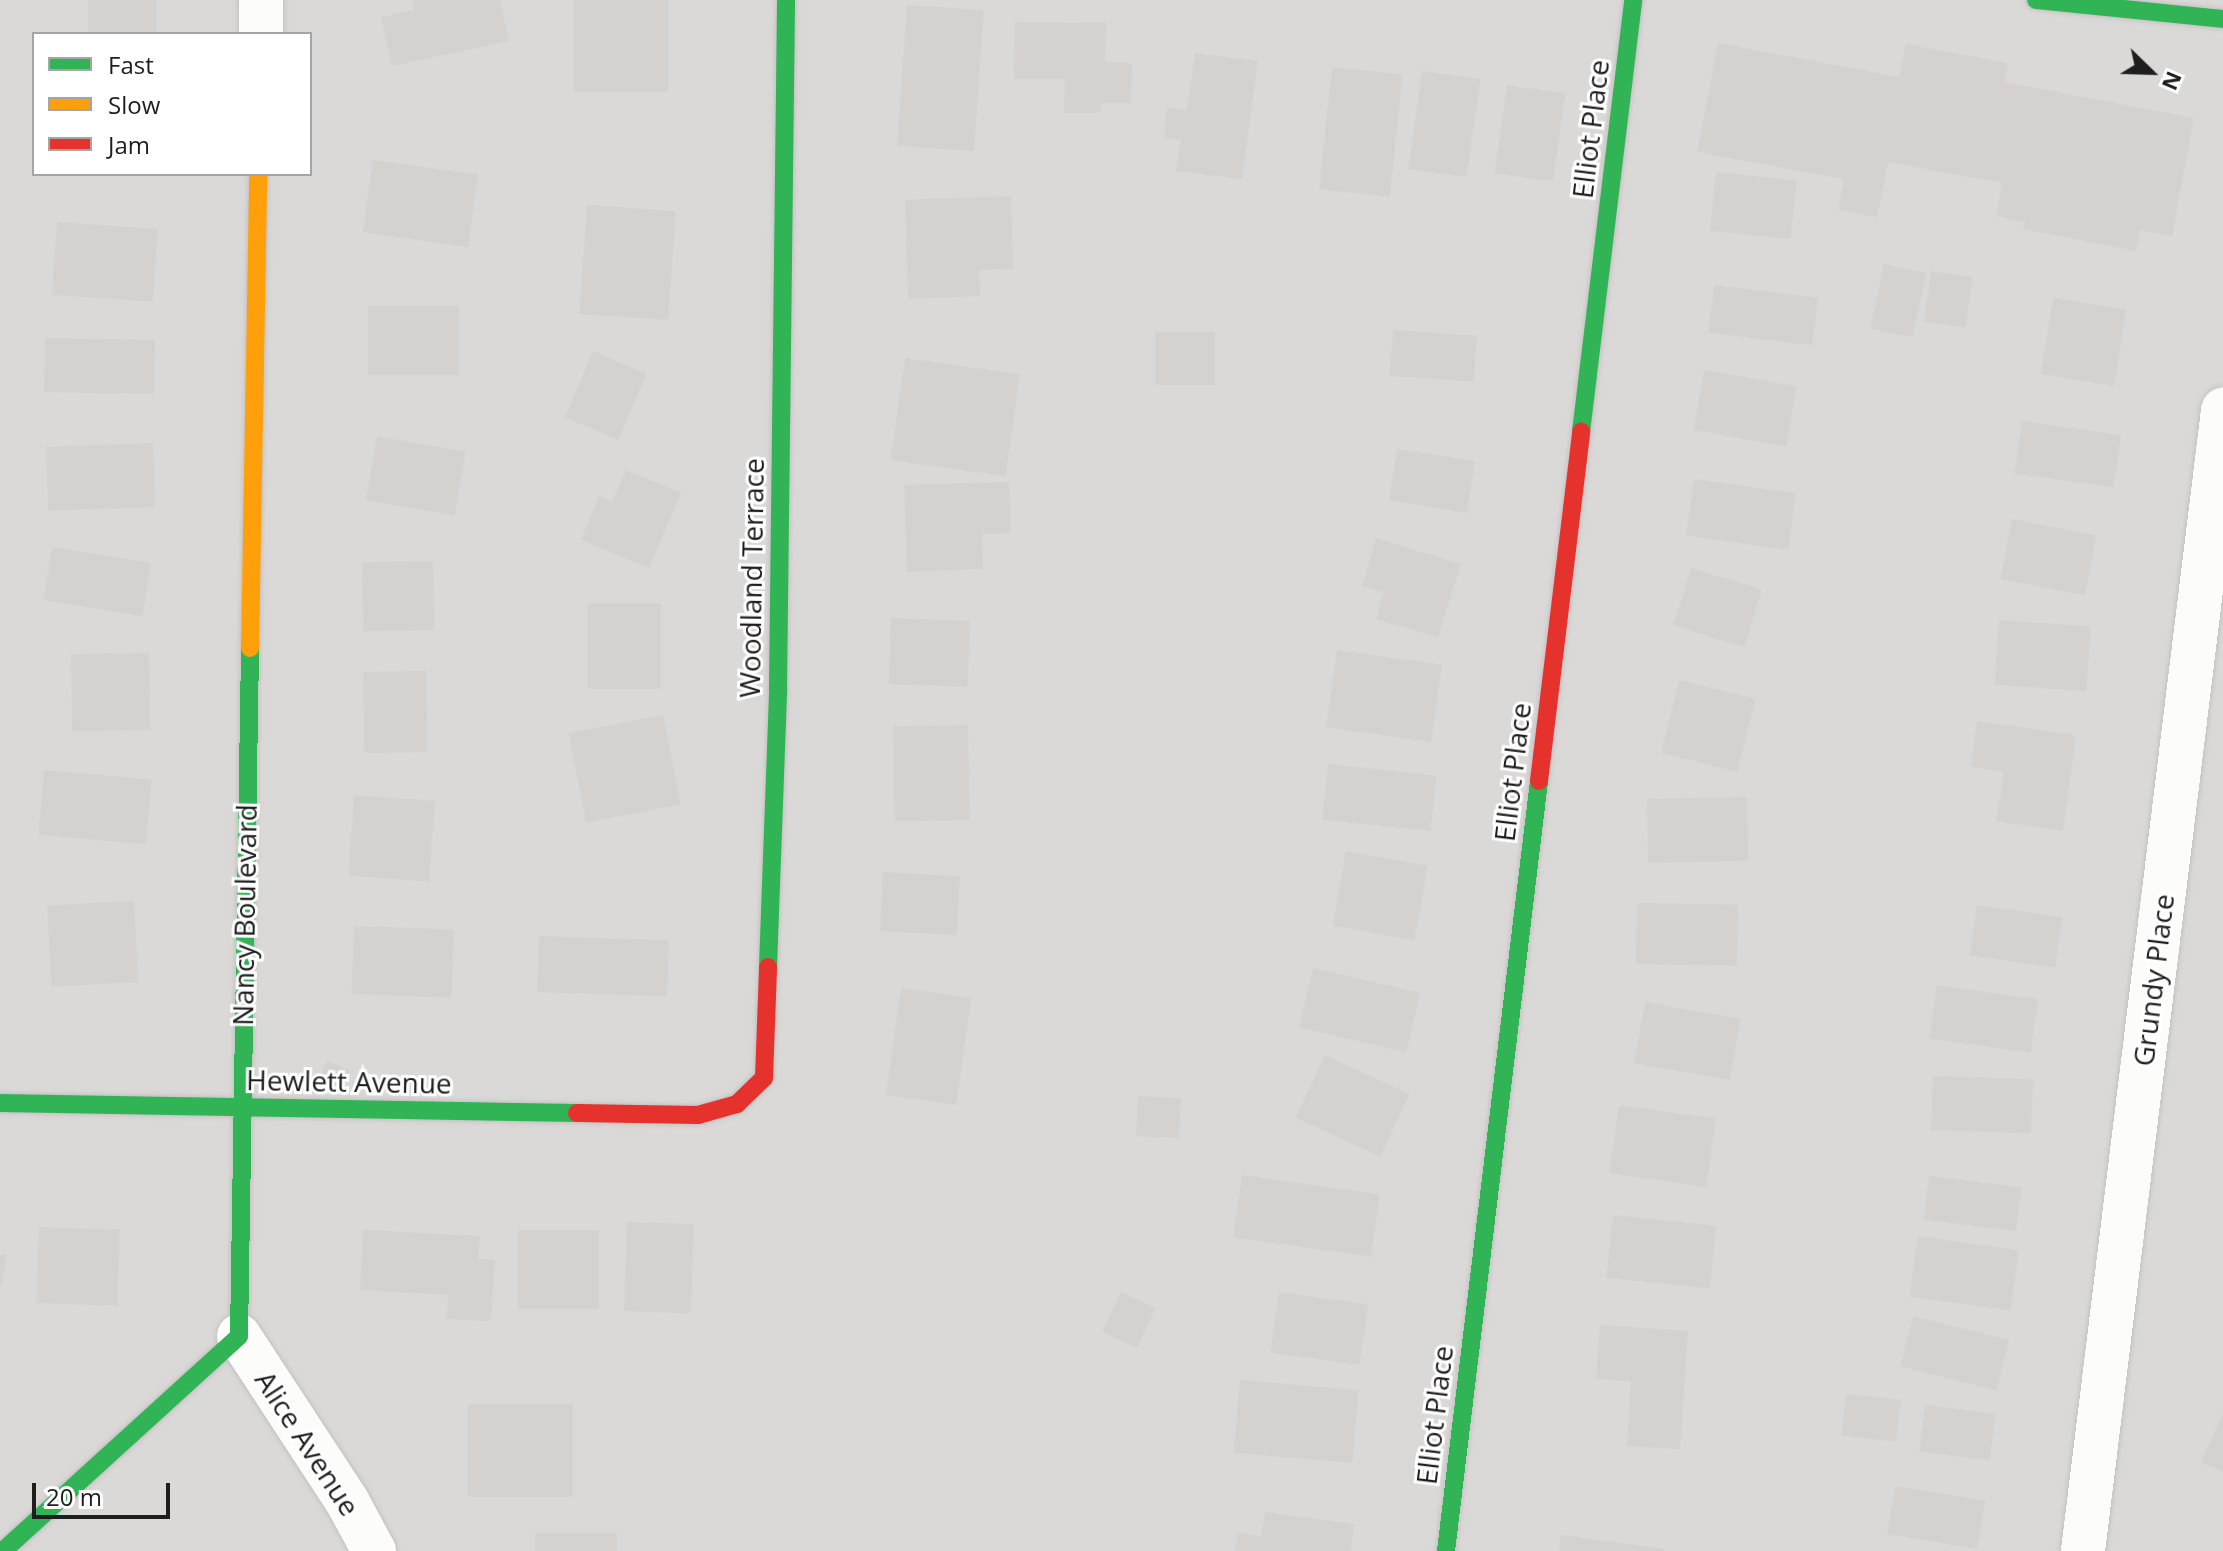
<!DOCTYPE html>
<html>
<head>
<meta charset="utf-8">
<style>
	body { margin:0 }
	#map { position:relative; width:2223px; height:1551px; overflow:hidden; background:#ece9e7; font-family:"Open Sans",sans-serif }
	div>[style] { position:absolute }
	.residential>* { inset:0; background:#dbd9d8 }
	.building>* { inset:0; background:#d4d1cf; transform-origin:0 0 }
	.roads { filter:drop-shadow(0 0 2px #c3c2c1) drop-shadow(0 0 2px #c3c2c1) }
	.street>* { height:44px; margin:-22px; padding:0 22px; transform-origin:22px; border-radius:22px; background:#fcfcfb }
	.fast>* { height:18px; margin:-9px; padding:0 9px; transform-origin:9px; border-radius:9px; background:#30b455 }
	.slow>* { height:18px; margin:-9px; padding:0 9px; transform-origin:9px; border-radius:9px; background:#ff9f0a }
	.jam>* { height:18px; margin:-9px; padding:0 9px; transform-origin:9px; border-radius:9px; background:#e5322d }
	span { translate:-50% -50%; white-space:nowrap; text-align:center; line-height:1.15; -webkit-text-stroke:6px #fff; paint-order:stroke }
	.street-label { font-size:28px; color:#1e1e1e }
	.legend { position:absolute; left:32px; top:32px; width:280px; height:144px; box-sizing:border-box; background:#fff; border:2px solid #a5a5a5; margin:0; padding:10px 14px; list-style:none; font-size:24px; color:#1e1e1e }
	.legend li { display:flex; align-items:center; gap:16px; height:40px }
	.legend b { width:40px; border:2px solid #a5a5a5 }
	.north { position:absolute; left:2111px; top:32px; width:80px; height:80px; -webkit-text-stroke:6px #fff; paint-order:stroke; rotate:113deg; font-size:22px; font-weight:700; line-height:32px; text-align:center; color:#1e1e1e }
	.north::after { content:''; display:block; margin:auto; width:28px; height:36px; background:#1e1e1e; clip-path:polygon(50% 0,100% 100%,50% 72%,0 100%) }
	.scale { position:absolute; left:32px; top:1483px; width:138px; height:36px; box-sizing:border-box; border:4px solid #1e1e1e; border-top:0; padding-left:10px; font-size:24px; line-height:28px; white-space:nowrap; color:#1e1e1e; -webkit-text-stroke:6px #fff; paint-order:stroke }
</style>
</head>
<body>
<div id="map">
	<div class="residential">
		<i style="clip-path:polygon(evenodd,0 0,2223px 0,2223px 1551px,0 1551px,0 0,34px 34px,310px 34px,310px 174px,34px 174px,34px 34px)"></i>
	</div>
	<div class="building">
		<i style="left:88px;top:0;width:68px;height:34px"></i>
		<i style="clip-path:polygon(412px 0,500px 0,509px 41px,392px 66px,381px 17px,414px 10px)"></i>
		<i style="left:574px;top:0;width:94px;height:92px"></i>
		<i style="left:907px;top:5px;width:77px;height:141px;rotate:4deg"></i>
		<i style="clip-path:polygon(1015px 22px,1106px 23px,1105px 62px,1132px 63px,1131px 103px,1101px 103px,1100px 113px,1064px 113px,1065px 79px,1014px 79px)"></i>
		<i style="clip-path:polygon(1718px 43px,1899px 77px,1906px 44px,2008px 63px,2004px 82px,2194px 118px,2172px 236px,2140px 230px,2136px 251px,2023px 229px,2025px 222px,1996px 216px,2002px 183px,1888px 162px,1877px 217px,1838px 210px,1844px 179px,1697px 152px)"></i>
		<i style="clip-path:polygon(1195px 53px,1258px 61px,1242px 179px,1176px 171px,1181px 140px,1164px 137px,1167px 107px,1187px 110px)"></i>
		<i style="left:1332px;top:67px;width:71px;height:123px;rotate:6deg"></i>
		<i style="left:1422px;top:71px;width:59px;height:99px;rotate:8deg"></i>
		<i style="left:1507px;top:85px;width:59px;height:89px;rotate:8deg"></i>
		<i style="left:373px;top:160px;width:106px;height:73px;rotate:8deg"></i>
		<i style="left:1716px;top:172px;width:81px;height:59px;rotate:6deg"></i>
		<i style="clip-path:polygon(1011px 196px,1013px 269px,979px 270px,980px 296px,908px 299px,905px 200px)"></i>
		<i style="left:587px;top:205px;width:89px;height:109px;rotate:4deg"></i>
		<i style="left:57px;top:222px;width:101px;height:73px;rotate:4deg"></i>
		<i style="left:1884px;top:264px;width:43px;height:66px;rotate:12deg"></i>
		<i style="left:1931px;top:271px;width:42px;height:51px;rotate:8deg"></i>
		<i style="left:1714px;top:285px;width:105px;height:48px;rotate:7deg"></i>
		<i style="left:2053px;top:298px;width:74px;height:77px;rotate:9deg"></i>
		<i style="left:368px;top:306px;width:91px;height:69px"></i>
		<i style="left:1393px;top:330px;width:84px;height:46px;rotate:4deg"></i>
		<i style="left:1155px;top:332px;width:60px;height:53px"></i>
		<i style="left:45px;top:338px;width:110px;height:54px;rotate:1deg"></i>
		<i style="left:593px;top:351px;width:58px;height:72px;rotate:23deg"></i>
		<i style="left:905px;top:358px;width:116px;height:103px;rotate:8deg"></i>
		<i style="left:1704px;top:370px;width:94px;height:61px;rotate:10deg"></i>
		<i style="left:2022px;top:421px;width:100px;height:53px;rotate:8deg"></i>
		<i style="left:377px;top:436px;width:90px;height:65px;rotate:10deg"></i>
		<i style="left:153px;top:443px;width:64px;height:107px;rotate:88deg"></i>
		<i style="left:1397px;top:449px;width:79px;height:52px;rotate:9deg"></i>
		<i style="clip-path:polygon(626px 470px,681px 493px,649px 568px,581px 540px,599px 496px,612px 502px)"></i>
		<i style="left:1694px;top:479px;width:103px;height:57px;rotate:8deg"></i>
		<i style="clip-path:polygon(1009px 482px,1011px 533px,982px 534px,983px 569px,907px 572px,904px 485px)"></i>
		<i style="left:2012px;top:519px;width:86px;height:61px;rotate:11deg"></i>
		<i style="clip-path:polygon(1376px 538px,1461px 564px,1438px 637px,1376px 619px,1384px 592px,1362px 586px)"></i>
		<i style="left:52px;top:547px;width:100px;height:54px;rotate:9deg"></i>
		<i style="left:433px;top:561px;width:69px;height:71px;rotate:89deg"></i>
		<i style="left:1691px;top:568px;width:74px;height:60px;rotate:17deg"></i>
		<i style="left:588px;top:603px;width:73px;height:86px"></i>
		<i style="left:891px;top:618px;width:79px;height:66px;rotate:2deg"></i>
		<i style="left:1999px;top:620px;width:92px;height:65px;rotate:4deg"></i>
		<i style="left:1337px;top:650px;width:106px;height:78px;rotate:8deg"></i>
		<i style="left:149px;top:653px;width:77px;height:78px;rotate:89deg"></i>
		<i style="left:426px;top:671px;width:81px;height:63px;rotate:89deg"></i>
		<i style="left:1679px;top:680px;width:79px;height:75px;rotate:14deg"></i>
		<i style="left:663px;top:715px;width:91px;height:96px;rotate:79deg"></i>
		<i style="clip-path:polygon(1977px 721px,2076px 735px,2063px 831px,1996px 821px,2004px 772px,1971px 767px)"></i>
		<i style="left:968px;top:725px;width:95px;height:75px;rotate:89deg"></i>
		<i style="left:1328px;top:764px;width:109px;height:56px;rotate:6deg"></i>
		<i style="left:44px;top:770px;width:108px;height:65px;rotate:5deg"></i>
		<i style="left:354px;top:795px;width:81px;height:81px;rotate:4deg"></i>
		<i style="left:1747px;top:797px;width:64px;height:100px;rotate:89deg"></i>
		<i style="left:1346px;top:851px;width:83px;height:76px;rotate:10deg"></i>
		<i style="left:883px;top:872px;width:77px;height:59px;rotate:3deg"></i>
		<i style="left:134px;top:901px;width:81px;height:87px;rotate:87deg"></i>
		<i style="left:1637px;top:903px;width:101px;height:61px;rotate:1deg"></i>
		<i style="left:1977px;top:905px;width:86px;height:51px;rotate:8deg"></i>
		<i style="left:354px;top:926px;width:100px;height:68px;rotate:2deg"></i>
		<i style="left:539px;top:936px;width:130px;height:56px;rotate:2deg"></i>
		<i style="left:1313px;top:968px;width:110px;height:61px;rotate:13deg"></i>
		<i style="left:1937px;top:985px;width:102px;height:54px;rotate:8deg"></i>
		<i style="left:901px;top:988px;width:71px;height:108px;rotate:8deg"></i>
		<i style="left:1645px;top:1002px;width:97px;height:62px;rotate:10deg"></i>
		<i style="left:1325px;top:1055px;width:93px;height:69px;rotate:25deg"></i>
		<i style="left:327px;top:1061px;width:25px;height:20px;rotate:23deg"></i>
		<i style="left:1933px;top:1076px;width:100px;height:54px;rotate:2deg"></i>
		<i style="left:1138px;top:1096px;width:43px;height:40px;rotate:3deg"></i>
		<i style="left:1619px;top:1105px;width:98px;height:69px;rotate:8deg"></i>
		<i style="left:1242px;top:1175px;width:139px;height:63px;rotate:8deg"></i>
		<i style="left:1929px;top:1176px;width:93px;height:44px;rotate:7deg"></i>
		<i style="left:1613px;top:1215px;width:104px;height:63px;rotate:6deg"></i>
		<i style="left:627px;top:1222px;width:67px;height:89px;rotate:2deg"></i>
		<i style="left:39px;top:1227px;width:81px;height:76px;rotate:2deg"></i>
		<i style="clip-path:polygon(363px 1230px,480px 1236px,478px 1259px,495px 1260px,491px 1321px,447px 1319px,448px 1295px,360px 1290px)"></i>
		<i style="left:518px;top:1230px;width:81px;height:79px"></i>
		<i style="left:1918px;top:1236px;width:102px;height:61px;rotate:8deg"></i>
		<i style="clip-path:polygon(0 1255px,6px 1255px,2px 1286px,0 1286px)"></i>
		<i style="left:1121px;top:1292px;width:38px;height:44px;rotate:25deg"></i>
		<i style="left:1279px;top:1292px;width:90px;height:61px;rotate:8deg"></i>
		<i style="left:1913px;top:1316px;width:99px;height:52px;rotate:14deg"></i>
		<i style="clip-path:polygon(1600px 1325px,1688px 1331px,1680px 1449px,1627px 1446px,1631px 1381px,1596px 1379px)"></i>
		<i style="left:1240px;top:1380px;width:119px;height:73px;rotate:5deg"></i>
		<i style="left:1846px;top:1394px;width:55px;height:42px;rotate:6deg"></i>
		<i style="left:468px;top:1404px;width:105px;height:93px"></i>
		<i style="left:1925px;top:1405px;width:71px;height:47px;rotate:7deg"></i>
		<i style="clip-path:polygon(2223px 1414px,2223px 1472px,2201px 1462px)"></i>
		<i style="left:1895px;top:1486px;width:91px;height:49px;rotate:9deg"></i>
		<i style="clip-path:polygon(1265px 1512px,1354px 1524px,1351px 1551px,1235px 1551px,1237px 1533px,1261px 1536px)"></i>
		<i style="left:535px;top:1533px;width:82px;height:18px"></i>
		<i style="clip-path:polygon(1561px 1535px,1664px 1549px,1664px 1551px,1559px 1551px)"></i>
	</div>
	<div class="roads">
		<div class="street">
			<i style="left:261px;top:34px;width:34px;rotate:-90deg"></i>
			<i style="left:239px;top:1336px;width:197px;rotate:56.8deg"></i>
			<i style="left:347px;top:1501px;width:57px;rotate:61.6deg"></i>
			<i style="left:2083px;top:1551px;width:1150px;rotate:-83deg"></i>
		</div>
		<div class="fast">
			<i style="left:2036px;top:0;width:188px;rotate:5.8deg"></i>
			<i style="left:1581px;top:432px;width:435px;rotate:-83.1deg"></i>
			<i style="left:768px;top:967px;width:279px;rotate:-87.9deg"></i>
			<i style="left:778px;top:688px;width:688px;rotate:-89.33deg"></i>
			<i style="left:0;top:1103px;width:577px;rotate:0.99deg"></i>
			<i style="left:3px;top:1551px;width:319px;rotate:-42.3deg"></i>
			<i style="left:239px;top:1336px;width:688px;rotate:-89.08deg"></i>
			<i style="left:1446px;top:1551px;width:776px;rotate:-83.11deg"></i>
		</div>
		<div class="slow">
			<i style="left:250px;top:648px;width:474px;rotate:-89deg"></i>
		</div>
		<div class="jam">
			<i style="left:1539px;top:781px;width:352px;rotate:-83.1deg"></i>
			<i style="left:577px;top:1113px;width:121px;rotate:0.9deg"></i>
			<i style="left:698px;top:1115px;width:41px;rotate:-15.8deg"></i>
			<i style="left:737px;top:1104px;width:37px;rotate:-44deg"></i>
			<i style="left:764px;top:1078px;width:111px;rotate:-87.9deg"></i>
		</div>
	</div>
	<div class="street-label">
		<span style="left:1590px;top:129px;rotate:-83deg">Elliot Place</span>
		<span style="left:751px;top:578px;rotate:-89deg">Woodland Terrace</span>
		<span style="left:1512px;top:772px;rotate:-83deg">Elliot Place</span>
		<span style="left:244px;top:915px;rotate:-89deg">Nancy Boulevard</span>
		<span style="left:2153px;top:980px;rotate:-83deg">Grundy Place</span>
		<span style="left:349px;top:1081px;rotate:1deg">Hewlett Avenue</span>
		<span style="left:1434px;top:1415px;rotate:-83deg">Elliot Place</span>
		<span style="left:308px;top:1443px;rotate:57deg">Alice Avenue</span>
	</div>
	<ul class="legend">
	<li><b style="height:10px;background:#30b455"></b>Fast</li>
	<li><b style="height:10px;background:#ff9f0a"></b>Slow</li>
	<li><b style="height:10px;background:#e5322d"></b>Jam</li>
	</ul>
	<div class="north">N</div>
	<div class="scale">20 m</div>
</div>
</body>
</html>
